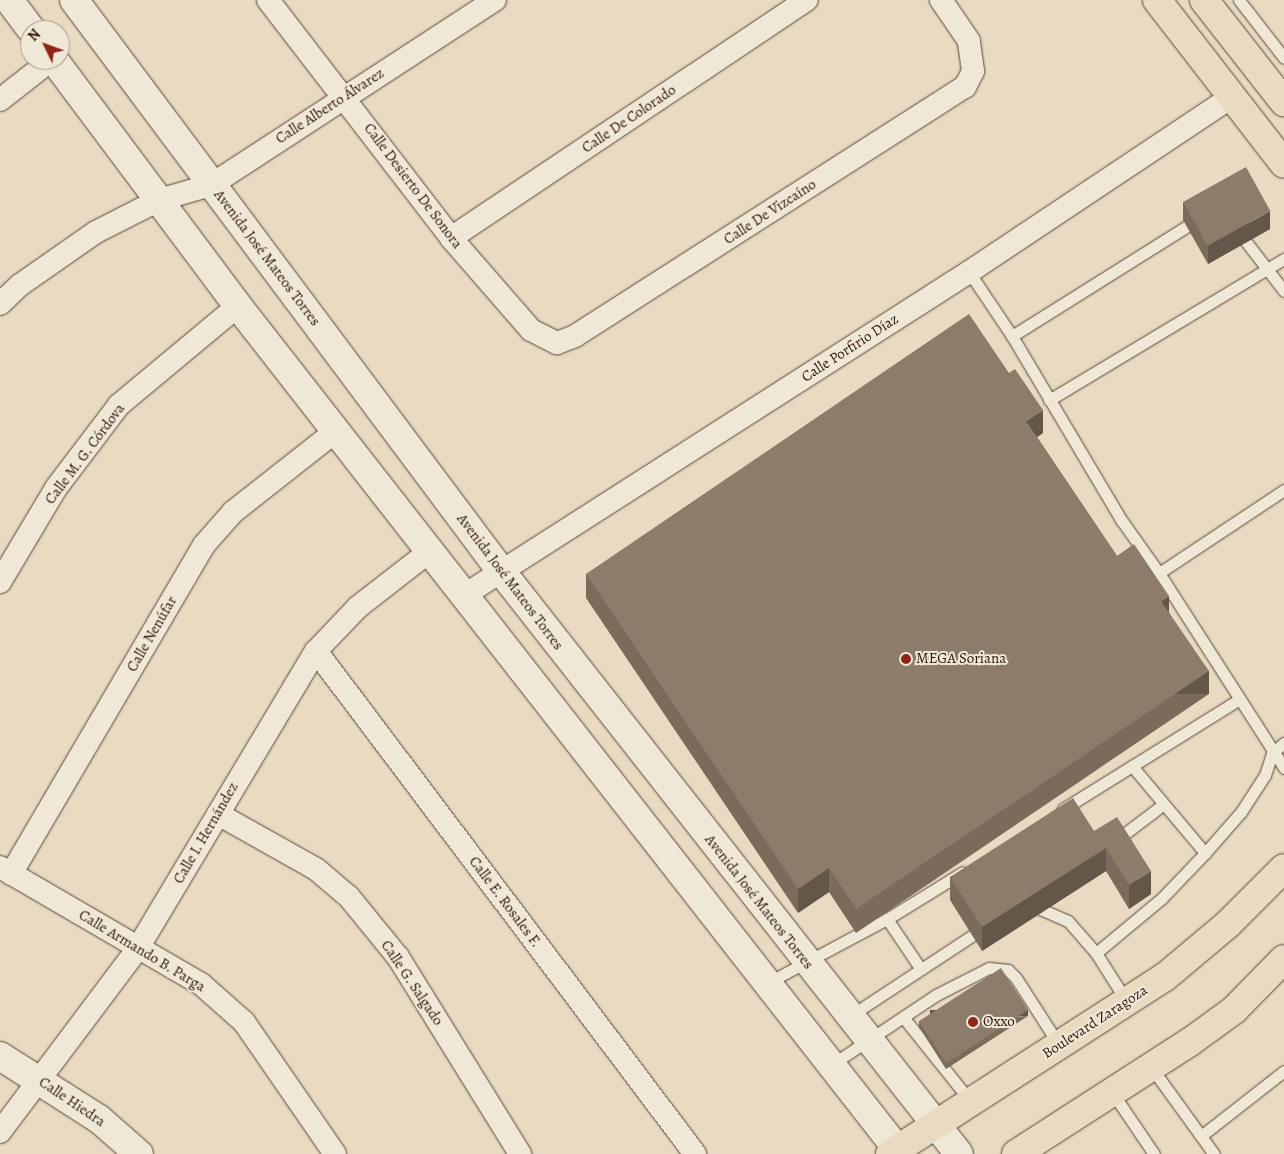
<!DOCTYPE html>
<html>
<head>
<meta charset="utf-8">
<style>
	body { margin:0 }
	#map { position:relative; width:1284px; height:1154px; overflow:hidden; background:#e8dbc2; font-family:Alegreya,serif }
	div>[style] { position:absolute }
	.roads { filter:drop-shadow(0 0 1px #5c4639) drop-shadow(0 0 1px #5c4639) }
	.service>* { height:11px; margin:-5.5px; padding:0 5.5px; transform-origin:5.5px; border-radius:5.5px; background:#f0e8d7 }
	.minor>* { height:22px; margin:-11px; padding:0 11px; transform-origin:11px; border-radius:11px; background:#f0e8d7 }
	.tertiary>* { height:28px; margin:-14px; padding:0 14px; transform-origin:14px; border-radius:14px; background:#f0e8d7 }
	.primary>* { height:28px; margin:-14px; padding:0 14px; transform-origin:14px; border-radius:14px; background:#e8dbc2 }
	.trunk>* { height:28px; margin:-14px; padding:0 14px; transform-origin:14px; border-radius:14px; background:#e8dbc2 }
	.wall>* { inset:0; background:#7a6b5b }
	.shaded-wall>* { inset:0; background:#63574a; transform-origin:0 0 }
	.building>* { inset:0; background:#8e7c6a; transform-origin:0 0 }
	.dots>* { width:14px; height:14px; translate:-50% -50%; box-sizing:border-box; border:2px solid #f0e8d7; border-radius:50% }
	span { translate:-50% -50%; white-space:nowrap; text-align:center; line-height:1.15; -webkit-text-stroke:4px #f0e8d7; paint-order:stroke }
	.street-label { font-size:15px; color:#2d150b }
	.poi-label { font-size:15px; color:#2d150b }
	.left { translate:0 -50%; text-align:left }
	.north { position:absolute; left:20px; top:20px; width:50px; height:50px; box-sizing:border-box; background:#f0e8d7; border:1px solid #a29485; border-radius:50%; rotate:312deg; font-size:14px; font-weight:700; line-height:20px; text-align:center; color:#2d150b }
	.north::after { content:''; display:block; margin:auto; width:18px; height:22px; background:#8f2418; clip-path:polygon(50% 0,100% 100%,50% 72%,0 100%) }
</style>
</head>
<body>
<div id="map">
	<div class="roads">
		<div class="service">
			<i style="left:1239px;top:0;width:73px;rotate:52.2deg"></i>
			<i style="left:1237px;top:230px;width:77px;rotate:52.4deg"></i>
			<i style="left:969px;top:272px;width:77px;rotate:56.1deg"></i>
			<i style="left:1012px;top:336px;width:215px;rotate:59.3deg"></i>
			<i style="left:1122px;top:521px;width:64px;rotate:54.6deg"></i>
			<i style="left:1159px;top:573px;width:232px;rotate:57.3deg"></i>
			<i style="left:1012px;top:336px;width:222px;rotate:-32.1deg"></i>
			<i style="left:1049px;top:400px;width:274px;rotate:-31deg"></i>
			<i style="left:1159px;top:573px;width:150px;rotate:-33.6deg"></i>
			<i style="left:1132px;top:766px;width:114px;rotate:50deg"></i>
			<i style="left:1063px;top:809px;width:206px;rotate:-31.9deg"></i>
			<i style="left:1115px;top:841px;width:61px;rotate:-37.1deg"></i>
			<i style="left:1031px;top:905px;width:40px;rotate:23.4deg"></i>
			<i style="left:1068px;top:921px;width:43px;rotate:48.8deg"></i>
			<i style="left:887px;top:919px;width:59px;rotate:56deg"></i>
			<i style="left:767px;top:983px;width:136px;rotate:-28.1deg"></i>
			<i style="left:887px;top:919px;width:89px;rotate:-31.7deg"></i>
			<i style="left:1127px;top:1002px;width:58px;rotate:-122.3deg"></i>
			<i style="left:1096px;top:953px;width:86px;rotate:-39.8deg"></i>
			<i style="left:1162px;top:898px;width:62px;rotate:-46.3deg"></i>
			<i style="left:1205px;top:853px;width:55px;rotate:-48.7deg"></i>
			<i style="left:1241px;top:812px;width:44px;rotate:-57deg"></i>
			<i style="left:1265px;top:775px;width:23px;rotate:-72deg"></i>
			<i style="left:1272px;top:753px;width:16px;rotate:-40deg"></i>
			<i style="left:850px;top:1016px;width:162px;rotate:-33.4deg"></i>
			<i style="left:903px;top:1017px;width:109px;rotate:51.3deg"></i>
			<i style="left:831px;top:1065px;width:126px;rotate:-33.7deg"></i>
			<i style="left:936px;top:995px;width:59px;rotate:-27deg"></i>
			<i style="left:989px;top:968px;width:19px;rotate:6deg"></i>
			<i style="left:1008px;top:970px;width:11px;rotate:45deg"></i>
			<i style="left:1016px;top:978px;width:80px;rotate:57.3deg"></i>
			<i style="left:1151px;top:1067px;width:107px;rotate:54.1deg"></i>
			<i style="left:1112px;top:1092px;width:75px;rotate:55.9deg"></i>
			<i style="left:1201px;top:1136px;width:105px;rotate:-38.1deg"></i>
		</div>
		<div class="minor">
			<i style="left:268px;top:0;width:300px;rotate:52.4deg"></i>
			<i style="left:451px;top:238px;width:122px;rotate:49deg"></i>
			<i style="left:531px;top:330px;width:29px;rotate:27deg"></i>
			<i style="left:557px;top:343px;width:19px;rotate:-21deg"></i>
			<i style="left:575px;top:336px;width:463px;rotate:-32.6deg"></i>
			<i style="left:965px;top:87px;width:18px;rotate:-63deg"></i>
			<i style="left:973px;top:71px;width:30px;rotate:-98deg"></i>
			<i style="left:969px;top:41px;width:50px;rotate:-124.3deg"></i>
			<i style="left:0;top:100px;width:65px;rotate:-38.1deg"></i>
			<i style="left:451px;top:238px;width:428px;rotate:-33.8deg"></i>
			<i style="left:0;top:304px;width:28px;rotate:-44deg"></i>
			<i style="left:20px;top:285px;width:93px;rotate:-34.9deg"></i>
			<i style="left:96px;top:232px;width:71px;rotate:-26.9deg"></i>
			<i style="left:159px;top:200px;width:54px;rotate:-16.1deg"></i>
			<i style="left:211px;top:185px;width:339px;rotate:-33.1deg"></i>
			<i style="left:0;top:582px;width:109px;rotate:-59.2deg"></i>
			<i style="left:56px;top:488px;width:104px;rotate:-52.8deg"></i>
			<i style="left:119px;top:405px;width:155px;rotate:-39.8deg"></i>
			<i style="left:463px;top:596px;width:601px;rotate:-32.63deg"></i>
			<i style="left:969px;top:272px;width:317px;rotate:-33.7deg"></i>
			<i style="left:316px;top:651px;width:630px;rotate:53deg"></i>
			<i style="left:218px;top:814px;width:112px;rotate:29.3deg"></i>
			<i style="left:316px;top:869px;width:43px;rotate:40.3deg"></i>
			<i style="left:349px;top:897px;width:77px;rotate:50.8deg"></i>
			<i style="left:398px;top:957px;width:232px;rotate:58.2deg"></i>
			<i style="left:0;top:867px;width:233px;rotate:30.2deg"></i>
			<i style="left:201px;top:984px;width:57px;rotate:41.5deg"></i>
			<i style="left:244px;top:1022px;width:160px;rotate:55.4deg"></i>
			<i style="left:11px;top:874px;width:381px;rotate:-59.6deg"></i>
			<i style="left:204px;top:545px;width:44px;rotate:-48.7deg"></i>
			<i style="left:233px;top:512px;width:131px;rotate:-38.2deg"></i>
			<i style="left:0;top:1132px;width:230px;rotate:-53.1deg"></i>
			<i style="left:138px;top:948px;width:346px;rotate:-59.1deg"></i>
			<i style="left:316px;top:651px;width:61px;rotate:-46.3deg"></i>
			<i style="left:358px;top:607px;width:91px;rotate:-37.9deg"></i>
		</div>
		<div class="tertiary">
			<i style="left:9px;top:0;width:38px;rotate:53deg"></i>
			<i style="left:74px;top:0;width:713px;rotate:53.21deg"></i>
			<i style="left:501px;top:571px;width:741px;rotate:51.85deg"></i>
			<i style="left:54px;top:60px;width:307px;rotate:53.2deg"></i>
			<i style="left:238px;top:306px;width:1076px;rotate:51.98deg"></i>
			<i style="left:0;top:1056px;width:117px;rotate:32.5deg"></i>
			<i style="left:99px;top:1119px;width:53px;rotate:41.2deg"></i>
		</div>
		<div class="primary">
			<i style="left:1157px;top:0;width:207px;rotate:52.2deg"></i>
			<i style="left:890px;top:1154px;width:327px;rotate:-32.8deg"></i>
			<i style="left:1165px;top:977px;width:82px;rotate:-40.1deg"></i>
			<i style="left:1228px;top:924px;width:79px;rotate:-45deg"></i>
			<i style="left:1016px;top:1154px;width:207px;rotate:-32.8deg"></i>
			<i style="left:1190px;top:1042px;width:54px;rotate:-36deg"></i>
			<i style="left:1234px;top:1010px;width:71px;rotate:-45.6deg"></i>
		</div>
		<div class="trunk">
			<i style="left:1204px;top:0;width:130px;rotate:51.9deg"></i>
		</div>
	</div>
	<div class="wall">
		<i style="clip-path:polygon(1183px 202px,1270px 229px,1208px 264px,1183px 220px)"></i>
		<i style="clip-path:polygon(1043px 433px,1037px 437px,1117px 556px,1169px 612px,1209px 694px,856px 933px,829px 892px,798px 913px,586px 598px,586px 574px)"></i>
		<i style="clip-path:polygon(1094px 831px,1151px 894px,1129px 909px,1106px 871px,982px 951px,950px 900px,950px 877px)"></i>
		<i style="clip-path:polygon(1028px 1016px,946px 1069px,919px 1027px,919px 1021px)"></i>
	</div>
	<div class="shaded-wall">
		<i style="clip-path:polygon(1270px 211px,1270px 229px,1208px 264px,1208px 246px)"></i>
		<i style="clip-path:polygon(1043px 410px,1043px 433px,1026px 445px,1026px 421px)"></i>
		<i style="clip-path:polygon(1169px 596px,1169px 620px,1161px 601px)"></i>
		<i style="left:1209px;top:671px;width:23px;height:426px;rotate:90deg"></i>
		<i style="clip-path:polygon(1106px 848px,1106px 871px,982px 951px,982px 927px)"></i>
		<i style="clip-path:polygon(829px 868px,829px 892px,798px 913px,798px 889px)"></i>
		<i style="clip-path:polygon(1151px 871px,1151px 894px,1129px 909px,1129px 885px)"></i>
		<i style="left:1028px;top:1010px;width:6px;height:98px;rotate:90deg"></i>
	</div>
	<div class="building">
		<i style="left:1246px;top:167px;width:50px;height:72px;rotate:61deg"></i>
		<i style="clip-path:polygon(969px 314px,1009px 373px,1015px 369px,1043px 410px,1026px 421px,1117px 556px,1134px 544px,1169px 596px,1161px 601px,1209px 671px,856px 909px,829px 868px,798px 889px,586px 574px)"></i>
		<i style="clip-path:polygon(1073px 798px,1094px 831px,1117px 817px,1151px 871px,1129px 885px,1106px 848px,982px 927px,950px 877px)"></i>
		<i style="left:1001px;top:968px;width:50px;height:98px;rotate:57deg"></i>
	</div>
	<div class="dots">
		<i style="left:906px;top:659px;background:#8f2418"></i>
		<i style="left:973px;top:1022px;background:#8f2418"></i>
	</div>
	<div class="street-label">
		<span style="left:330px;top:106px;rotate:-33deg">Calle Alberto Álvarez</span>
		<span style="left:629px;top:119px;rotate:-34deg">Calle De Colorado</span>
		<span style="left:413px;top:186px;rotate:53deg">Calle Desierto De Sonora</span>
		<span style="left:770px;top:212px;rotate:-33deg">Calle De Vizcaíno</span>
		<span style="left:267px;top:258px;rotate:53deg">Avenida José Mateos Torres</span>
		<span style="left:850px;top:348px;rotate:-33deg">Calle Porfirio Díaz</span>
		<span style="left:85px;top:454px;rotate:-53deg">Calle M. G. Córdova</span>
		<span style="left:510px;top:582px;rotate:53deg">Avenida José Mateos Torres</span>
		<span style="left:152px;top:634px;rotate:-60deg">Calle Nenúfar</span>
		<span style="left:206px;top:833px;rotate:-60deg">Calle I. Hernández</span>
		<span style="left:505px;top:902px;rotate:53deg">Calle E. Rosales F.</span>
		<span style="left:759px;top:902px;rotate:52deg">Avenida José Mateos Torres</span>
		<span style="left:142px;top:951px;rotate:31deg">Calle Armando B. Parga</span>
		<span style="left:412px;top:983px;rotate:56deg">Calle G. Salgado</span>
		<span style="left:1095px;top:1022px;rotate:-33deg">Boulevard Zaragoza</span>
		<span style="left:72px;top:1102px;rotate:34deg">Calle Hiedra</span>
	</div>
	<div class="poi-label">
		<span class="left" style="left:916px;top:659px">MEGA Soriana</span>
		<span class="left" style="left:983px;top:1022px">Oxxo</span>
	</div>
	<div class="north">N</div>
</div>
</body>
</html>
